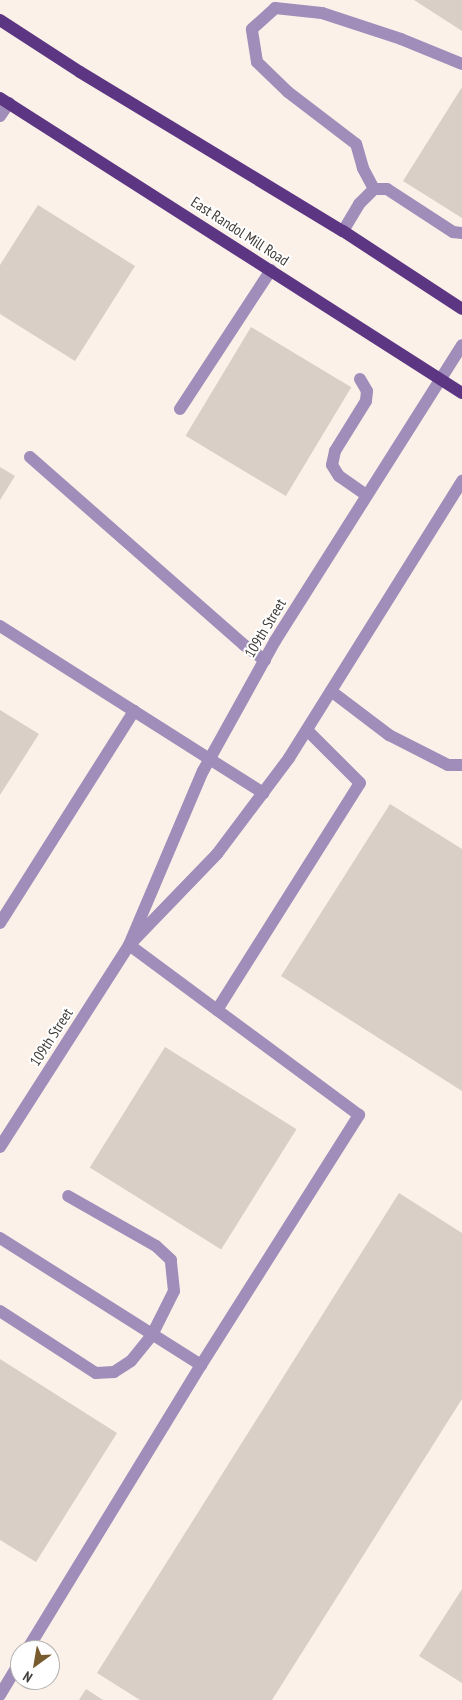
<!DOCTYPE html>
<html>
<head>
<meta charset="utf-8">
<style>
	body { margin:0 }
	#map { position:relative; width:462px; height:1700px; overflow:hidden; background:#fcf1e9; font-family:"PT Sans Narrow",sans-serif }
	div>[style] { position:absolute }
	.building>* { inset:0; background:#d9cfc7; transform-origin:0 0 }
	.minor>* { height:12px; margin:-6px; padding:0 6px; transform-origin:6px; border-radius:6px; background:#a08db9 }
	.major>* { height:12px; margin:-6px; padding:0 6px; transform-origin:6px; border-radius:6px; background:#5d3683 }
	span { translate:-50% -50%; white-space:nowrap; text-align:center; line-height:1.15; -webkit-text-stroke:4px #fff; paint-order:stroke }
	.street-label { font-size:15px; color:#3f3b38 }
	.north { position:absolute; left:10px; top:1640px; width:50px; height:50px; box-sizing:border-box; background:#fff; border:1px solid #b2b1af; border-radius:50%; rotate:212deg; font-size:14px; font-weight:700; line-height:20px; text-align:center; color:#3f3b38 }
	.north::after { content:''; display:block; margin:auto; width:18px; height:22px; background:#785c2f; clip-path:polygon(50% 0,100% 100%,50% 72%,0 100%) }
</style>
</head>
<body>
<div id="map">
	<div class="building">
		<i style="clip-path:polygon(414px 0,462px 0,462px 31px)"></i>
		<i style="clip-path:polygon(462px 87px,462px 218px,403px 181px)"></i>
		<i style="clip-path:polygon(38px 205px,135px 266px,75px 361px,0 314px,0 265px)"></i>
		<i style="left:251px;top:327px;width:117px;height:127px;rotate:31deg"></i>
		<i style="clip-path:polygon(0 467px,15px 476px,0 500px)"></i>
		<i style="clip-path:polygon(0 710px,39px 734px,0 795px)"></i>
		<i style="clip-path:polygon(390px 804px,462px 849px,462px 1091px,281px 976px)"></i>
		<i style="left:165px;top:1047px;width:155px;height:142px;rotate:32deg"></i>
		<i style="clip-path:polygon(399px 1193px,462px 1233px,462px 1399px,272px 1700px,140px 1700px,97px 1673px)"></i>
		<i style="clip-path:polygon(0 1359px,117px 1433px,36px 1562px,0 1540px)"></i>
		<i style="clip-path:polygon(462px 1589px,462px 1683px,419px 1656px)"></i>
		<i style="clip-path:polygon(86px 1689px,103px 1700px,79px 1700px)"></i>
	</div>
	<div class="minor">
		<i style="left:0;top:116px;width:16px;rotate:-55deg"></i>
		<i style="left:374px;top:189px;width:24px;rotate:-118deg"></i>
		<i style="left:363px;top:168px;width:25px;rotate:-106deg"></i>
		<i style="left:356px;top:144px;width:86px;rotate:-142.6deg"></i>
		<i style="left:288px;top:92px;width:43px;rotate:-135.9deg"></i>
		<i style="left:257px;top:62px;width:33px;rotate:-99deg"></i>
		<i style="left:252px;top:29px;width:31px;rotate:-42deg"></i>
		<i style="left:275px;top:8px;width:47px;rotate:6.1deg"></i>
		<i style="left:322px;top:13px;width:83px;rotate:18.2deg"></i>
		<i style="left:401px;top:39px;width:66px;rotate:22.3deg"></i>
		<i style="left:343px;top:231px;width:31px;rotate:-59deg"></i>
		<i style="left:359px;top:204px;width:21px;rotate:-45deg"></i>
		<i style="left:374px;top:189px;width:13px"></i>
		<i style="left:387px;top:189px;width:79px;rotate:33.1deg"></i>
		<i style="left:453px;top:232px;width:9px;rotate:6deg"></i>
		<i style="left:360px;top:379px;width:14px;rotate:60deg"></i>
		<i style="left:367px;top:391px;width:10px;rotate:96deg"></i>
		<i style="left:366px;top:401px;width:59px;rotate:121.8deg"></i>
		<i style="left:335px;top:451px;width:14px;rotate:102deg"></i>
		<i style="left:332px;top:465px;width:13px;rotate:58deg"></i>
		<i style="left:339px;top:476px;width:33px;rotate:35deg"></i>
		<i style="left:180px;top:409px;width:166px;rotate:-56.8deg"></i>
		<i style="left:30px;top:457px;width:285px;rotate:41.3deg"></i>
		<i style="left:244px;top:645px;width:26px;rotate:36deg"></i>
		<i style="left:0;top:626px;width:312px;rotate:32.4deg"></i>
		<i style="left:331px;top:691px;width:73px;rotate:37.2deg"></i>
		<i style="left:389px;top:735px;width:66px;rotate:27deg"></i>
		<i style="left:448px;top:765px;width:14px"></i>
		<i style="left:0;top:923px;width:251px;rotate:-57.7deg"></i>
		<i style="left:134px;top:940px;width:120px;rotate:-46deg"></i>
		<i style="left:217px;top:854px;width:120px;rotate:-53.1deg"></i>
		<i style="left:289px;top:758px;width:327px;rotate:-58deg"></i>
		<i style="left:217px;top:1010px;width:268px;rotate:-57.8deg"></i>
		<i style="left:360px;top:783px;width:75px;rotate:-135deg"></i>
		<i style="left:0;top:1147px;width:240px;rotate:-57.4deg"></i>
		<i style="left:129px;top:945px;width:189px;rotate:-67deg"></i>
		<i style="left:203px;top:771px;width:149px;rotate:-61deg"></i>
		<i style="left:275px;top:641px;width:350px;rotate:-57.7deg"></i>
		<i style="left:0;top:1238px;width:238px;rotate:32.3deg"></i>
		<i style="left:201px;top:1365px;width:296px;rotate:-57.7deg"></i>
		<i style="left:359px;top:1115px;width:286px;rotate:-143.5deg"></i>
		<i style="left:0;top:1311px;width:114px;rotate:32.9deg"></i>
		<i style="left:96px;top:1373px;width:18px;rotate:-3deg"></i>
		<i style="left:114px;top:1372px;width:20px;rotate:-33deg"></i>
		<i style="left:131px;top:1361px;width:33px;rotate:-51deg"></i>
		<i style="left:152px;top:1335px;width:49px;rotate:-63.4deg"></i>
		<i style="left:174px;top:1291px;width:31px;rotate:-96deg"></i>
		<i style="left:171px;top:1260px;width:21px;rotate:-137deg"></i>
		<i style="left:156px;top:1246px;width:101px;rotate:-150.4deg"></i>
		<i style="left:27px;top:1650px;width:334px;rotate:-58.6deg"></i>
		<i style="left:0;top:1695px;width:39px;rotate:-59deg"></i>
	</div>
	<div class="major">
		<i style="left:0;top:20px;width:95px;rotate:33deg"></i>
		<i style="left:80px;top:72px;width:307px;rotate:31.2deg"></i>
		<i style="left:343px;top:231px;width:142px;rotate:33.2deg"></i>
		<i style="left:0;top:98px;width:548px;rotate:32.56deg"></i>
	</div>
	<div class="street-label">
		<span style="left:240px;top:231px;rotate:33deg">East Randol Mill Road</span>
		<span style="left:265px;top:628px;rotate:-59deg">109th Street</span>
		<span style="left:51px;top:1037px;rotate:-57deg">109th Street</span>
	</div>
	<div class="north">N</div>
</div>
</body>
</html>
